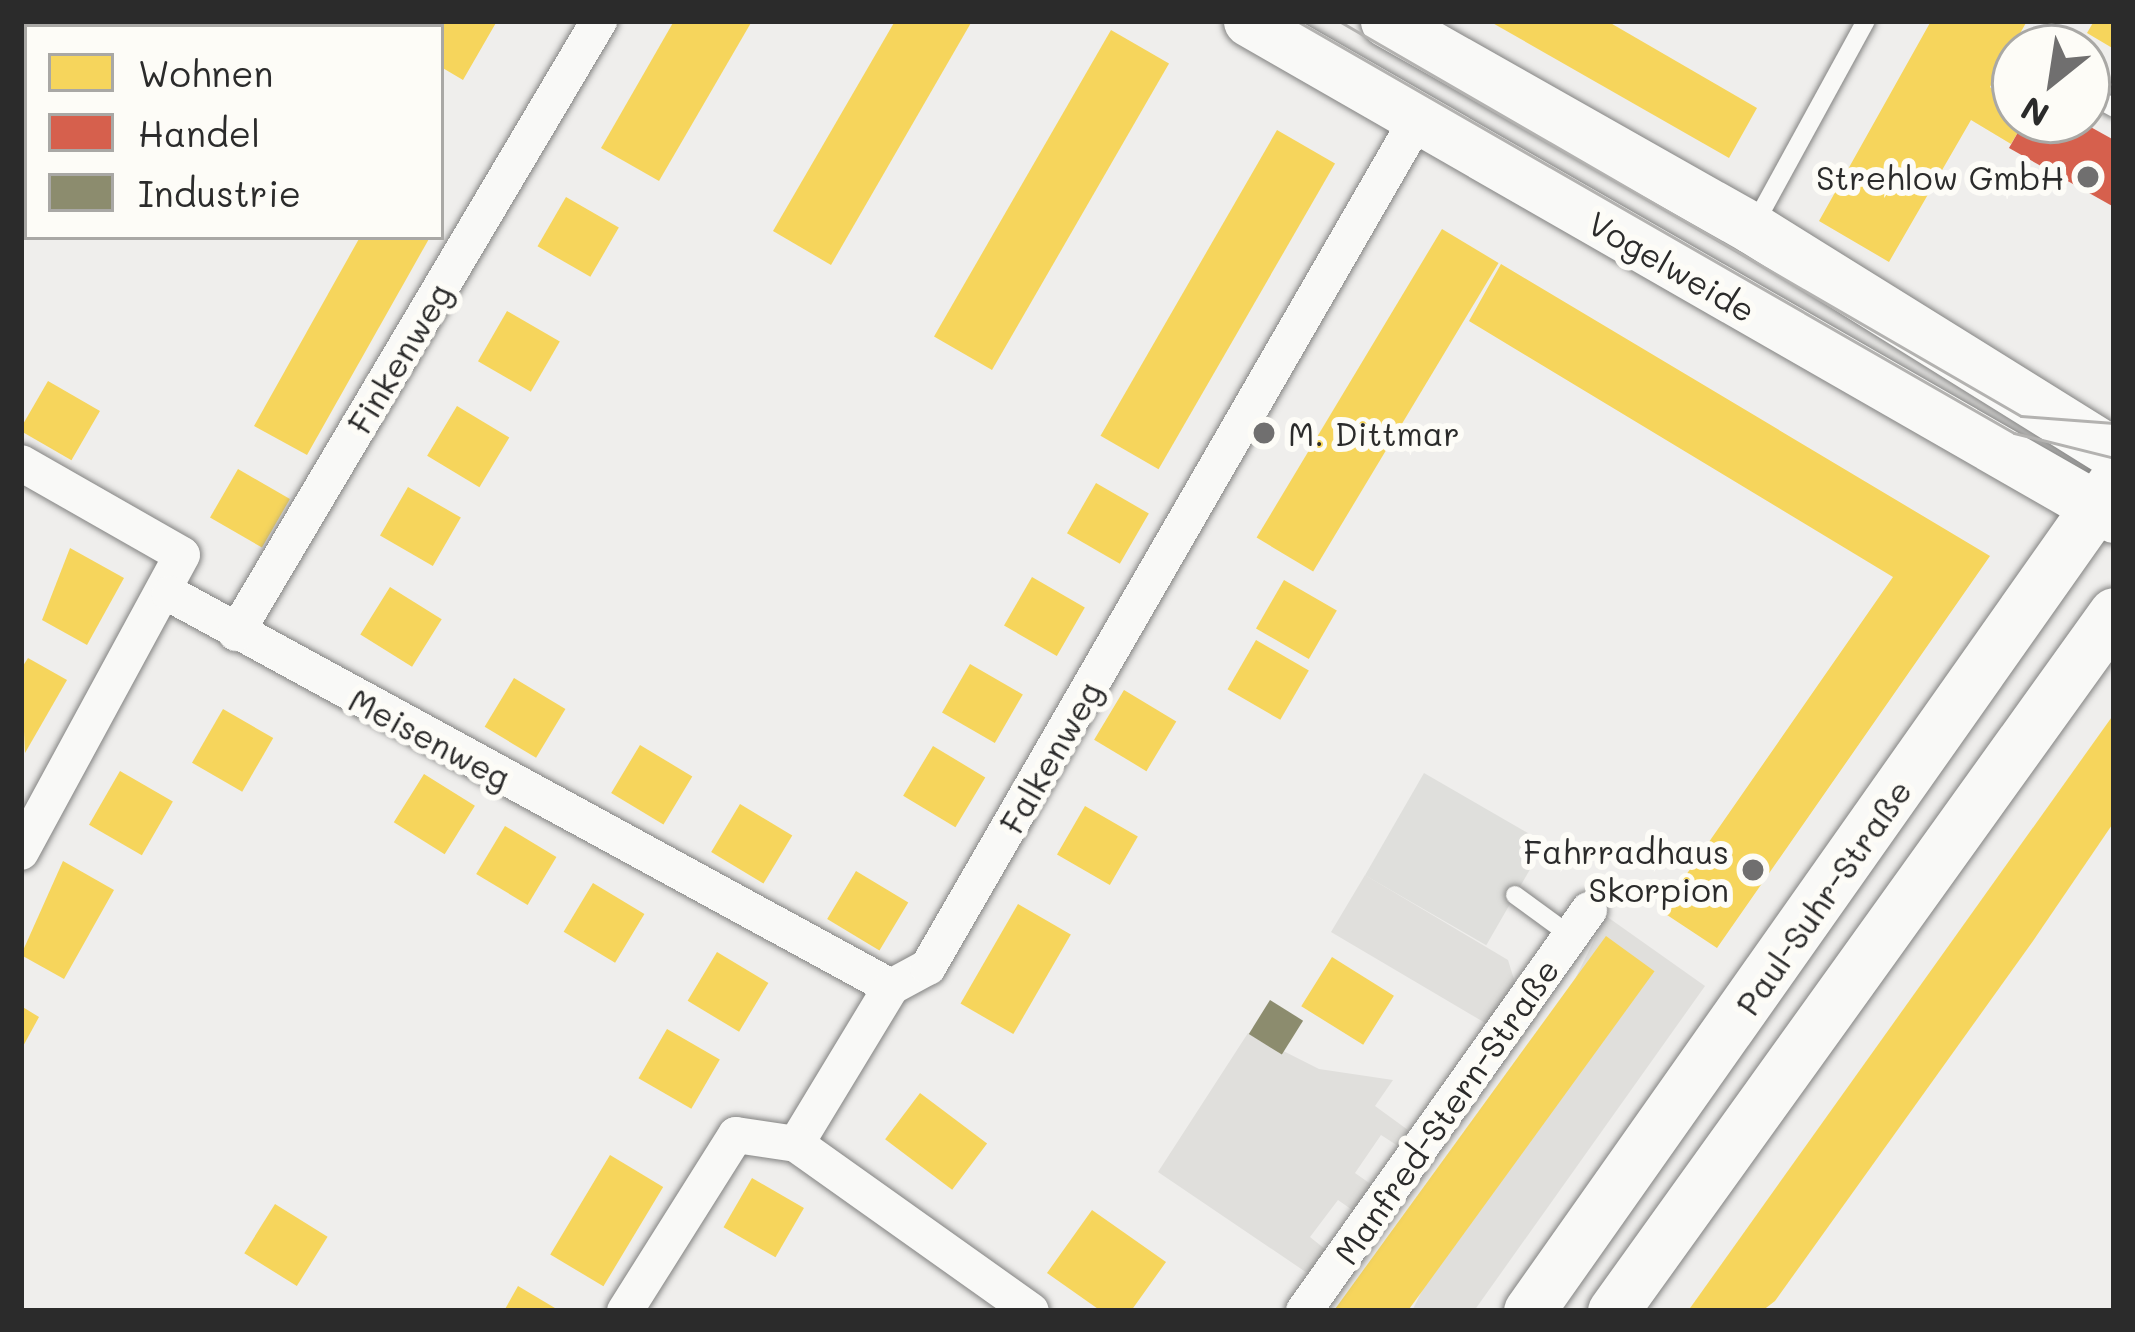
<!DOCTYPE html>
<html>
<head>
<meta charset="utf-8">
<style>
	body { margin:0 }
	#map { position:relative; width:2135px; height:1332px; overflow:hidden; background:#efeeec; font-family:Mali,sans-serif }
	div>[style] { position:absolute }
	.built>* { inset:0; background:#dfdfdc; transform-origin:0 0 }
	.green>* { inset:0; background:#e0dfdc }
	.homes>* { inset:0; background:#f6d55c; transform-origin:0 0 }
	.shops>* { inset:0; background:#d6604d }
	.industry>* { inset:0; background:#8c8c6e; transform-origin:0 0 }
	.roads { filter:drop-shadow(0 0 3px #838382) drop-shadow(0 0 3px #838382) }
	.lane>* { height:18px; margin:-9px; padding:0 9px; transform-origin:9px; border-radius:9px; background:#f9f9f7 }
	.street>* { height:36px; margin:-18px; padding:0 18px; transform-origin:18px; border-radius:18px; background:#f9f9f7 }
	.secondary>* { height:51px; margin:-25.5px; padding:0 25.5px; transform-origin:25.5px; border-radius:25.5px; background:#f9f9f7 }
	.tram>* { height:3px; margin:-1.5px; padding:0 1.5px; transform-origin:1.5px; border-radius:1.5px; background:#b3b2b0 }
	.dots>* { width:33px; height:33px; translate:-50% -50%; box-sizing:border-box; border:6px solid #fdfcf7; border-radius:50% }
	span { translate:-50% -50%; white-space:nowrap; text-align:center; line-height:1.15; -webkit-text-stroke:12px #fdfcf7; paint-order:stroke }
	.poi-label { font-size:33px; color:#2b2b2b }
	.right { translate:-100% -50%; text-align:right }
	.left { translate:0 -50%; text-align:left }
	.street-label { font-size:33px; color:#2b2b2b }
	.frame { position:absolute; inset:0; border:24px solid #2b2b2b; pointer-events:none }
	.legend { position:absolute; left:24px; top:24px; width:420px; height:216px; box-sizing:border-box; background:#fdfcf7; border:3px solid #a9a8a5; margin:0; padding:15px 21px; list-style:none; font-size:36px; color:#2b2b2b }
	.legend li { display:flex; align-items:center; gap:24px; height:60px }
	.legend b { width:60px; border:3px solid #a9a8a5 }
	.north { position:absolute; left:1991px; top:24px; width:120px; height:120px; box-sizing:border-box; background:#fdfcf7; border:3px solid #a9a8a5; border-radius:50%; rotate:210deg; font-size:33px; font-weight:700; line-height:48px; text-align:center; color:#2b2b2b }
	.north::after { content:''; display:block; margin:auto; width:42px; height:54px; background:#706f6f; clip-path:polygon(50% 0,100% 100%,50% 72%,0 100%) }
</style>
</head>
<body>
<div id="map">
	<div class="built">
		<i style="left:1424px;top:773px;width:140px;height:118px;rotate:30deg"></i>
	</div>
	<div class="green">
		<i style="clip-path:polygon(1365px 875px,1508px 960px,1516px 986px,1492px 1027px,1331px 932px)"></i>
		<i style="clip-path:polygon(1606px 916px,1705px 986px,1474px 1311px,1412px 1311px)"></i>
		<i style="clip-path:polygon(1248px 1033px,1319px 1069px,1393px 1080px,1375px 1106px,1419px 1138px,1409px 1153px,1381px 1135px,1355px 1173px,1382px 1192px,1365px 1219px,1338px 1200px,1310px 1237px,1336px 1258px,1319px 1281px,1158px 1172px)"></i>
	</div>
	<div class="homes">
		<i style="clip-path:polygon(419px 21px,497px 21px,463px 80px,441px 67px,441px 27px)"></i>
		<i style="clip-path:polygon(674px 21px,752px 21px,659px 181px,601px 148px)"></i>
		<i style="clip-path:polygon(895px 21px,972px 21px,831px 265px,773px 231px)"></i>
		<i style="clip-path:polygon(1489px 21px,1607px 21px,1757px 108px,1729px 158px)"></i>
		<i style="clip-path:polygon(1931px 21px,2027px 21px,1990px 87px,2025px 120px,2011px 144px,1971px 120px,1889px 262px,1819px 221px)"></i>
		<i style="clip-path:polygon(2094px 21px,2114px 21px,2114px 49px,2087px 33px)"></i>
		<i style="left:1111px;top:30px;width:67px;height:354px;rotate:30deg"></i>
		<i style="left:1277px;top:130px;width:67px;height:353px;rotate:30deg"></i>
		<i style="left:566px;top:197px;width:61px;height:57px;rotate:30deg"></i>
		<i style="left:1442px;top:229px;width:66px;height:360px;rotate:31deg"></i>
		<i style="clip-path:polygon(360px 237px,430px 237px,307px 455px,254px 426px)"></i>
		<i style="clip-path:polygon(1501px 264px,1990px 556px,1717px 948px,1661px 911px,1893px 577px,1469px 321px)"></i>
		<i style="left:507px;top:311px;width:61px;height:58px;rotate:30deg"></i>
		<i style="left:48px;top:381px;width:60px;height:57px;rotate:30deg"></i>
		<i style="left:457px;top:406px;width:61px;height:58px;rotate:31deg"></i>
		<i style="left:238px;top:469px;width:60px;height:56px;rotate:30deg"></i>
		<i style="left:1096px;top:483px;width:61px;height:58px;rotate:30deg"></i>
		<i style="left:408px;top:487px;width:61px;height:56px;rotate:30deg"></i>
		<i style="clip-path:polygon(70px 548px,124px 578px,87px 645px,42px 620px)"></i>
		<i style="left:1032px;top:577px;width:61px;height:56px;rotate:30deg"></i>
		<i style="left:1284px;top:580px;width:61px;height:56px;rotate:30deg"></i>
		<i style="left:390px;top:587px;width:61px;height:56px;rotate:32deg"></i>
		<i style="left:1256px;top:640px;width:61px;height:57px;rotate:30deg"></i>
		<i style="clip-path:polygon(28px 658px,67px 680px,25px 753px,21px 669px)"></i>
		<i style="left:970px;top:664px;width:61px;height:56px;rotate:30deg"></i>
		<i style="left:514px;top:678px;width:60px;height:57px;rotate:31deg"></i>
		<i style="left:1124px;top:690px;width:61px;height:58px;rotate:31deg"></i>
		<i style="left:223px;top:709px;width:58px;height:62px;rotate:30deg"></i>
		<i style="clip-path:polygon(2114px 714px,2114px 822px,2033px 941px,1775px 1301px,1762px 1311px,1688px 1311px)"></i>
		<i style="left:640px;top:745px;width:61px;height:56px;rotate:31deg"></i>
		<i style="left:933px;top:746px;width:61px;height:58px;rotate:31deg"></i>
		<i style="left:120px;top:771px;width:61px;height:62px;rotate:30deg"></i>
		<i style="left:424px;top:774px;width:60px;height:57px;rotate:32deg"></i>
		<i style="left:740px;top:804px;width:61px;height:56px;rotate:31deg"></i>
		<i style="left:1085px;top:806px;width:61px;height:56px;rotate:30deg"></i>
		<i style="left:505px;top:826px;width:60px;height:56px;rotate:31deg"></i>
		<i style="clip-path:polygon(63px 861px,114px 890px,64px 979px,21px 955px)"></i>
		<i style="left:856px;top:871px;width:61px;height:56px;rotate:31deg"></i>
		<i style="left:593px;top:883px;width:60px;height:57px;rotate:31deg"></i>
		<i style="left:1018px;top:904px;width:61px;height:115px;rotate:30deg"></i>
		<i style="left:1606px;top:936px;width:60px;height:460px;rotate:36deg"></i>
		<i style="left:717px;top:952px;width:60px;height:57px;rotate:31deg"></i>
		<i style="left:1332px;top:957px;width:73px;height:58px;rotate:32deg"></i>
		<i style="clip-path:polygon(21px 1006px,39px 1017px,21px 1050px)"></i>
		<i style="left:667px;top:1029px;width:61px;height:57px;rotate:30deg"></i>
		<i style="left:920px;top:1093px;width:84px;height:58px;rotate:37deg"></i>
		<i style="left:610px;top:1155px;width:62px;height:116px;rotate:31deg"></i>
		<i style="left:752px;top:1178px;width:60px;height:57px;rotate:30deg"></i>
		<i style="left:275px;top:1204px;width:62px;height:58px;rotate:32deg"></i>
		<i style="clip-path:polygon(1092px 1210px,1166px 1262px,1131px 1311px,1101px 1311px,1047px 1273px)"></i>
		<i style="clip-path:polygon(518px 1286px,560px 1311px,504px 1311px)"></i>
	</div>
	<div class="shops">
		<i style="clip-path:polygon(2025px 120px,2078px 120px,2114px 140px,2114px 207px,2009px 148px)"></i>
	</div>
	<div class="industry">
		<i style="left:1270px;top:1000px;width:39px;height:40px;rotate:32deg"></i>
	</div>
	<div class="roads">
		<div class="lane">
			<i style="left:2089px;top:94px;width:29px;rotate:29deg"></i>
			<i style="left:1753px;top:227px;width:235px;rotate:-61.3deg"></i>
			<i style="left:1515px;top:895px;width:69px;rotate:36.2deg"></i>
		</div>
		<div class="street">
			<i style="left:21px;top:463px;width:185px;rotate:29.7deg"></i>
			<i style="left:182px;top:555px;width:338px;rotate:118.5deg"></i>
			<i style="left:170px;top:594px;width:821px;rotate:28.59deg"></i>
			<i style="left:236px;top:633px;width:712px;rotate:-59.33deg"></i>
			<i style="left:796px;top:1144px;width:184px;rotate:-58.8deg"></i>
			<i style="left:891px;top:987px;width:42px;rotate:-28.4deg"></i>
			<i style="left:928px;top:967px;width:980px;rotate:-60.01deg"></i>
			<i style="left:625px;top:1311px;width:208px;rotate:-57.8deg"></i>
			<i style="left:736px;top:1135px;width:61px;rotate:8.5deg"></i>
			<i style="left:796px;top:1144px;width:288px;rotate:35.4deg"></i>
			<i style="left:1304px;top:1311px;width:492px;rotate:-54.6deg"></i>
		</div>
		<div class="secondary">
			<i style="left:1249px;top:21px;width:997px;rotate:29.83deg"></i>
			<i style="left:1386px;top:21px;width:420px;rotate:29.5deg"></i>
			<i style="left:1752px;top:228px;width:426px;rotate:31.9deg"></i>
			<i style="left:1529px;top:1311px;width:1015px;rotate:-54.82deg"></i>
			<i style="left:1613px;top:1311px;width:859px;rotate:-54.33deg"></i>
		</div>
	</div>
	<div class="tram">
		<i style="left:1297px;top:21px;width:827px;rotate:29.88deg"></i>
		<i style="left:2014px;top:433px;width:103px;rotate:14deg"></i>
		<i style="left:1339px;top:21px;width:788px;rotate:30.08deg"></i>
		<i style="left:2021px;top:416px;width:93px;rotate:4.3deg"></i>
	</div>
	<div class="dots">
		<i style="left:2088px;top:177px;background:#706f6f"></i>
		<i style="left:1264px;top:433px;background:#706f6f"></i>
		<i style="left:1753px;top:870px;background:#706f6f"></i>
	</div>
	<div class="poi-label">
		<span class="right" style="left:2064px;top:177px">Strehlow GmbH</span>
		<span class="left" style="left:1288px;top:433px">M. Dittmar</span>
		<span class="right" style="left:1729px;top:870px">Fahrradhaus<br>Skorpion</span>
	</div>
	<div class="street-label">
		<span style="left:1672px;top:266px;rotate:30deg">Vogelweide</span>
		<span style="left:399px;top:358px;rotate:-59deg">Finkenweg</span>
		<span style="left:430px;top:738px;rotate:28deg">Meisenweg</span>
		<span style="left:1050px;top:757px;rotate:-60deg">Falkenweg</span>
		<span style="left:1823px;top:897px;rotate:-55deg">Paul-Suhr-Straße</span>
		<span style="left:1446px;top:1111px;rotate:-55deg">Manfred-Stern-Straße</span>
	</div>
	<div class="frame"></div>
	<ul class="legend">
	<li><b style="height:33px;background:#f6d55c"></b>Wohnen</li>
	<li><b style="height:33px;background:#d6604d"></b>Handel</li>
	<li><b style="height:33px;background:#8c8c6e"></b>Industrie</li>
	</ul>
	<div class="north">N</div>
</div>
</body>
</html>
